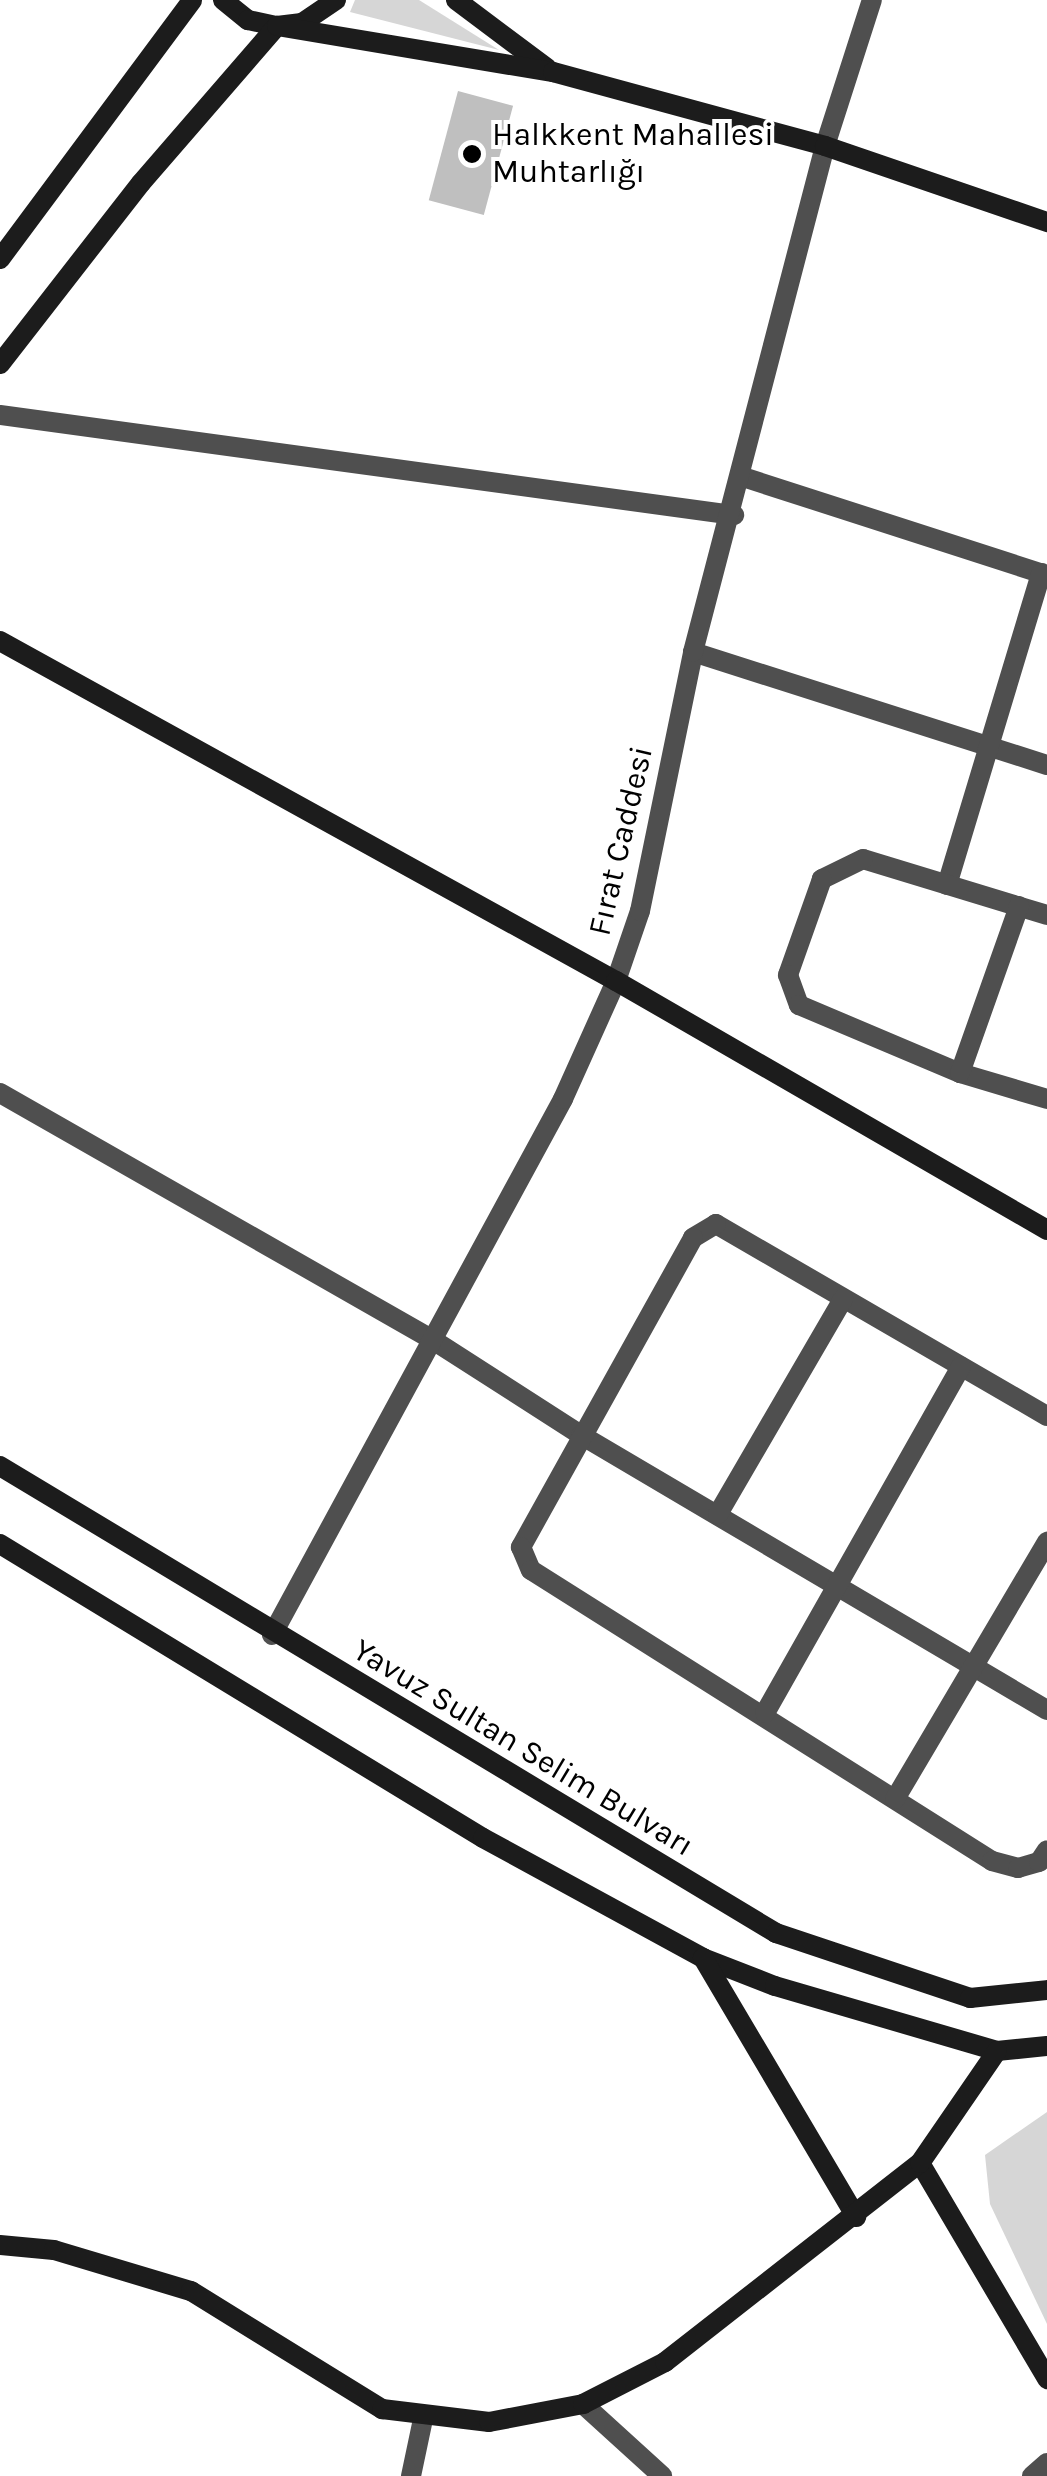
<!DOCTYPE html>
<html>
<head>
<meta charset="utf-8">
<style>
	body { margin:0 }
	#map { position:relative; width:1047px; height:2476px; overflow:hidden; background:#fff; font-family:Karla,sans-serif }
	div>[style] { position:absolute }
	.green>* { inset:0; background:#d6d6d6 }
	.building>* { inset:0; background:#bfbfbf; transform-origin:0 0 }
	.street>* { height:20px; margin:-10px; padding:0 10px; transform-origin:10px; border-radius:10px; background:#4f4f4f }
	.secondary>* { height:20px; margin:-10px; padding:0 10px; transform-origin:10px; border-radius:10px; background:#1c1c1c }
	.dots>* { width:28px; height:28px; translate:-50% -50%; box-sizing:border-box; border:5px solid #fff; border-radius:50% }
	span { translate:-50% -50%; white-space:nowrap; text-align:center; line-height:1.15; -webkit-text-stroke:8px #fff; paint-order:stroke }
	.poi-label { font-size:32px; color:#000 }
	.left { translate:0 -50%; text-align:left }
	.street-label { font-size:32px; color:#000 }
</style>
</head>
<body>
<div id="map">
	<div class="green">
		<i style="clip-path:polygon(355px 0,419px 0,499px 50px,350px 12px)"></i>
		<i style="clip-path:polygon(1047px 2112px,1047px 2324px,990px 2204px,985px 2155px)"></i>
	</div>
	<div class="building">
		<i style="left:458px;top:91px;width:57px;height:113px;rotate:15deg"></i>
	</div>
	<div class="street">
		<i style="left:0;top:415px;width:741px;rotate:7.76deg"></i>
		<i style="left:743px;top:477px;width:319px;rotate:17.9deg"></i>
		<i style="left:693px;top:652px;width:372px;rotate:17.7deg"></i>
		<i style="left:947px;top:885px;width:326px;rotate:-73.2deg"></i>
		<i style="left:1047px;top:915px;width:192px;rotate:-163.1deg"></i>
		<i style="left:863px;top:859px;width:46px;rotate:154deg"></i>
		<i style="left:822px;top:879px;width:102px;rotate:109.5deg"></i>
		<i style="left:788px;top:975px;width:32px;rotate:70deg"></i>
		<i style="left:799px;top:1005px;width:175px;rotate:22.9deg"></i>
		<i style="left:960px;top:1073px;width:91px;rotate:16.6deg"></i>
		<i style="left:960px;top:1073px;width:177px;rotate:-70.5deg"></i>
		<i style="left:0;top:1093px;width:498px;rotate:29.7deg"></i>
		<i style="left:433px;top:1340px;width:176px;rotate:32.7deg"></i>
		<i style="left:581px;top:1435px;width:541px;rotate:30.55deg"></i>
		<i style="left:1047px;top:1416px;width:383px;rotate:-149.9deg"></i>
		<i style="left:716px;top:1224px;width:27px;rotate:149deg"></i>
		<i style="left:693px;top:1238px;width:354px;rotate:119.1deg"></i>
		<i style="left:521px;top:1547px;width:25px;rotate:67deg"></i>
		<i style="left:531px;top:1570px;width:545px;rotate:32.26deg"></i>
		<i style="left:992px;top:1861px;width:27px;rotate:15deg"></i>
		<i style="left:1018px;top:1868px;width:22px;rotate:-16deg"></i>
		<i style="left:1039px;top:1862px;width:14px;rotate:-56deg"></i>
		<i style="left:718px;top:1514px;width:249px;rotate:-59.8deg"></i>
		<i style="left:272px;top:1635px;width:610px;rotate:-61.5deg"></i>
		<i style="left:563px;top:1099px;width:129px;rotate:-65.8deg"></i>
		<i style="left:616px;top:981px;width:74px;rotate:-71.1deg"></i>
		<i style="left:640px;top:911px;width:264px;rotate:-78.4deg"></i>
		<i style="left:693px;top:652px;width:523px;rotate:-75.38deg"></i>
		<i style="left:825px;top:146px;width:153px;rotate:-72.2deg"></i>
		<i style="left:765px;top:1713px;width:398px;rotate:-60.5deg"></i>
		<i style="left:895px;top:1799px;width:299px;rotate:-59.4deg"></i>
		<i style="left:583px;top:2404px;width:107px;rotate:42.3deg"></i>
		<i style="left:411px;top:2476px;width:58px;rotate:-78.1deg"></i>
		<i style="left:1032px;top:2476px;width:20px;rotate:-41deg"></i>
	</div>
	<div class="secondary">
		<i style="left:223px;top:0;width:32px;rotate:39deg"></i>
		<i style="left:248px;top:20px;width:30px;rotate:12deg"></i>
		<i style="left:277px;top:26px;width:25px;rotate:-7deg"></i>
		<i style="left:302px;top:23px;width:41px;rotate:-34.1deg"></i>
		<i style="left:456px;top:0;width:114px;rotate:36.8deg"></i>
		<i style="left:0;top:259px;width:322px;rotate:-53.4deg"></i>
		<i style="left:0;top:364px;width:229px;rotate:-52.1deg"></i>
		<i style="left:141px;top:183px;width:208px;rotate:-49.1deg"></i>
		<i style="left:277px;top:26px;width:280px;rotate:9.5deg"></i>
		<i style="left:553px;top:72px;width:282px;rotate:15.2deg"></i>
		<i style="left:825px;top:146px;width:235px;rotate:18.9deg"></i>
		<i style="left:0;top:641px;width:704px;rotate:28.9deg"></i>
		<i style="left:616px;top:981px;width:498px;rotate:30deg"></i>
		<i style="left:0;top:1466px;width:906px;rotate:31.04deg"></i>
		<i style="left:776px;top:1933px;width:205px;rotate:18.5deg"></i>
		<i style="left:970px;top:1998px;width:77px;rotate:-5.9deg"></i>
		<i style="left:0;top:1544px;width:565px;rotate:31.33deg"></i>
		<i style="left:483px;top:1838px;width:251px;rotate:28.6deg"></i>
		<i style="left:703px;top:1958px;width:77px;rotate:21.3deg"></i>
		<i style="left:775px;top:1986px;width:231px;rotate:16.3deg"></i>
		<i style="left:997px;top:2051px;width:50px;rotate:-5.7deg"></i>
		<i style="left:703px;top:1958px;width:301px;rotate:59.4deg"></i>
		<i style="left:920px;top:2163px;width:251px;rotate:59.5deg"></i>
		<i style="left:0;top:2245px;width:54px;rotate:5.3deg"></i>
		<i style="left:54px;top:2250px;width:143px;rotate:16.7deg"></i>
		<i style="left:191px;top:2291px;width:225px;rotate:31.7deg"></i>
		<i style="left:382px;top:2409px;width:108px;rotate:6.9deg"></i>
		<i style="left:489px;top:2422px;width:96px;rotate:-10.8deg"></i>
		<i style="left:583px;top:2404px;width:92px;rotate:-27.1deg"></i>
		<i style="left:665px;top:2362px;width:323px;rotate:-38deg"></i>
		<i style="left:920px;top:2163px;width:136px;rotate:-55.5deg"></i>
	</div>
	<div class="dots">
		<i style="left:472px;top:154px;background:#000"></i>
	</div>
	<div class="poi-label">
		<span class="left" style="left:492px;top:154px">Halkkent Mahallesi<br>Muhtarlığı</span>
	</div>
	<div class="street-label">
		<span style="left:621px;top:841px;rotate:-77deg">Fırat Caddesi</span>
		<span style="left:523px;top:1748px;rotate:31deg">Yavuz Sultan Selim Bulvarı</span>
	</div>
</div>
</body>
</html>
